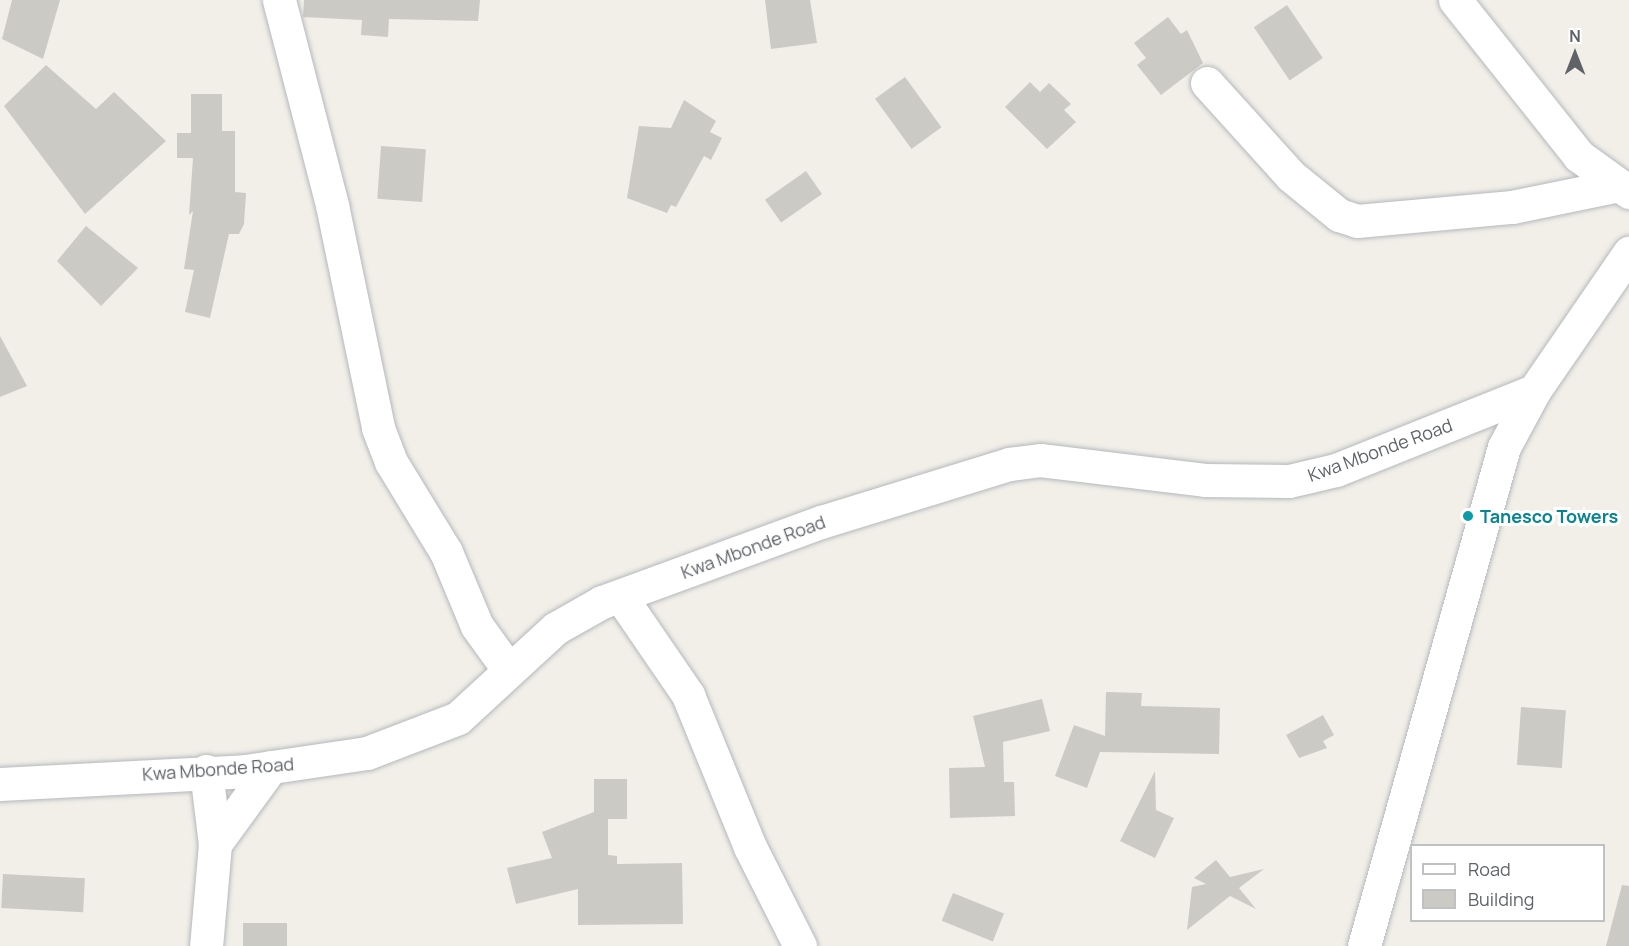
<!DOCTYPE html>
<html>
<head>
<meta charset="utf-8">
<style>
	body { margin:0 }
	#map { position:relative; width:1629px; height:946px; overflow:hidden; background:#f1efe8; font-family:Manrope,sans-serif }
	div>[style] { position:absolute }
	.building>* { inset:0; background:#cccac5; transform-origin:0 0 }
	.roads { filter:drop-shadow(0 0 2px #b5b8bc) drop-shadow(0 0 2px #b5b8bc) }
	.minor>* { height:33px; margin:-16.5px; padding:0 16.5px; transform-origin:16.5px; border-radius:16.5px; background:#fff }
	.dots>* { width:16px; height:16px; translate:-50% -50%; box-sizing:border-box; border:3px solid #fff; border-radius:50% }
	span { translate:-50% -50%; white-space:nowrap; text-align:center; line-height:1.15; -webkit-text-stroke:6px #fff; paint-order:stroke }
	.street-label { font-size:18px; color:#5f6368 }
	.culture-label { font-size:18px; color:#0d838f; font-weight:700 }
	.left { translate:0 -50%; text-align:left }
	.legend { position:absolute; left:1410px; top:844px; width:195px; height:78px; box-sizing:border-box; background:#fff; border:2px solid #bfc1c3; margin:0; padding:8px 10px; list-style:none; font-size:18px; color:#5f6368 }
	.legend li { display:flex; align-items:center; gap:12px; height:30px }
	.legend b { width:30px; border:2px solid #bfc1c3 }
	.north { position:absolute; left:1545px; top:24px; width:60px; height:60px; -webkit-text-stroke:4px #fff; paint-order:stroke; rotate:0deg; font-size:16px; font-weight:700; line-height:24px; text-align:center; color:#5f6368 }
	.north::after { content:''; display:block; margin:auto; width:21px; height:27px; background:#5f6368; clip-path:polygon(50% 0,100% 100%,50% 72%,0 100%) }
</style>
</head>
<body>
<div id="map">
	<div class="building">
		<i style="clip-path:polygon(12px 0,60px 0,43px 59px,2px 39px)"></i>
		<i style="clip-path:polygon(304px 0,480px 0,478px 21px,389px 19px,388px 37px,361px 35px,362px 20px,303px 17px)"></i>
		<i style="clip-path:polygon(765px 0,810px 0,817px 43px,771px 49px)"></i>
		<i style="left:1287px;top:5px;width:64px;height:40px;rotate:56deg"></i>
		<i style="clip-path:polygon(1168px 17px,1181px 34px,1187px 30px,1203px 63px,1161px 95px,1137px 65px,1146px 58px,1134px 43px)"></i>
		<i style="clip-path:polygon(46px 65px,96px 109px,114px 92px,166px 141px,85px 214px,4px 106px)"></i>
		<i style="left:905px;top:77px;width:62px;height:37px;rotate:54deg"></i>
		<i style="clip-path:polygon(1030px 82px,1040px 92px,1049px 83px,1071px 104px,1064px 110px,1076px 122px,1047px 149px,1005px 107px)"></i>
		<i style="clip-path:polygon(191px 94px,222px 94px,222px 131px,235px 131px,235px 192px,246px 193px,244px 224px,239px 234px,229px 234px,210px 318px,185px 312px,194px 270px,184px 269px,193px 211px,189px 215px,193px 158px,177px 158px,177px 133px,191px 133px)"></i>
		<i style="clip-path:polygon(684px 100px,716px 121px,710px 132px,722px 138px,711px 160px,704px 156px,676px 207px,671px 205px,667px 213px,627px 198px,639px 126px,671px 128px)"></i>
		<i style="left:381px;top:146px;width:45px;height:53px;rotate:4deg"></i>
		<i style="left:806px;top:171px;width:28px;height:50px;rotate:55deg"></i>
		<i style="clip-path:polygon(86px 226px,138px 268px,101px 306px,57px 261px)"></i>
		<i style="clip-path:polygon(0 336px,27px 386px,0 397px)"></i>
		<i style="clip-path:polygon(1106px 692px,1142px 693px,1141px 706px,1220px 708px,1219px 754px,1100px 752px,1087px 788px,1055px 776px,1074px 725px,1105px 736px)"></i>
		<i style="clip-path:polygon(1042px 699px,1050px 731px,1003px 742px,1004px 782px,1014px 782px,1015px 816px,950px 818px,949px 768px,985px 767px,973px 716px)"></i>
		<i style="left:1521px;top:707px;width:45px;height:58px;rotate:4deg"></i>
		<i style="clip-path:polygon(1323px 715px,1334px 735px,1323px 741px,1327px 748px,1299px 758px,1286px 735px)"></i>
		<i style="clip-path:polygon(1155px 771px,1156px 810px,1174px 818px,1155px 858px,1120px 841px)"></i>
		<i style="clip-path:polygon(594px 779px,627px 779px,627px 819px,608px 819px,608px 855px,617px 856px,617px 864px,682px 863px,683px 924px,578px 925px,578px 889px,516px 904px,507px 868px,552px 858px,542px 832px,594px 812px)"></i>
		<i style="clip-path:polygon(1216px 860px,1230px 877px,1264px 869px,1239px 888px,1256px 909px,1230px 896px,1187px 930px,1192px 887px,1206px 884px,1194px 878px)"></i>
		<i style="left:3px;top:874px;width:82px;height:34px;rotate:3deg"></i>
		<i style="clip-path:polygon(1622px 885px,1629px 886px,1629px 946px,1606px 946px)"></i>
		<i style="left:953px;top:893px;width:55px;height:30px;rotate:22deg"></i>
		<i style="left:243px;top:923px;width:44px;height:23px"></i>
	</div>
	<div class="roads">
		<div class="minor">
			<i style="left:279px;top:0;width:212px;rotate:75.5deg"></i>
			<i style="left:332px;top:205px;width:228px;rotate:78.3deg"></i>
			<i style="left:378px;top:428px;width:36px;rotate:69deg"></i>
			<i style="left:391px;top:462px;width:105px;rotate:58.6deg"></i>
			<i style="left:446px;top:552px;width:80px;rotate:67.3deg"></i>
			<i style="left:477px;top:626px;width:53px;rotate:54.2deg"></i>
			<i style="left:1455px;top:0;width:199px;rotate:51.5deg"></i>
			<i style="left:1579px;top:156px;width:62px;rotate:35.8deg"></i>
			<i style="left:1207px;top:83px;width:125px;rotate:47.9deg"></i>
			<i style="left:1291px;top:176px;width:62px;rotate:39.1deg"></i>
			<i style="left:1339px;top:215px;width:19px;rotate:18deg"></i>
			<i style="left:1357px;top:221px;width:156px;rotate:-5.2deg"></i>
			<i style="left:1512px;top:207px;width:104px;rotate:-11.6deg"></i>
			<i style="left:621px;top:597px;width:119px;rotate:55.6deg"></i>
			<i style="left:688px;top:695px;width:164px;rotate:67.8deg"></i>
			<i style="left:750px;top:847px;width:111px;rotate:63.2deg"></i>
			<i style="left:206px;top:771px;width:74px;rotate:83deg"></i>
			<i style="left:215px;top:844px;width:102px;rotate:95deg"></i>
			<i style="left:0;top:784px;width:245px;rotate:-3deg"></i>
			<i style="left:245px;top:771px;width:123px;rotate:-8.4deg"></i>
			<i style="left:367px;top:753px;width:97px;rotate:-21deg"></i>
			<i style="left:458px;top:718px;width:133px;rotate:-42.6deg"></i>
			<i style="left:556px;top:628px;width:53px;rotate:-29.5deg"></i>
			<i style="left:602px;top:602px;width:233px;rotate:-20.1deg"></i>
			<i style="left:821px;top:522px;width:197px;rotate:-17.1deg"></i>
			<i style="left:1009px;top:464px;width:31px;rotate:-7deg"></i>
			<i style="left:1040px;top:460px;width:166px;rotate:6.9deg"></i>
			<i style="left:1205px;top:480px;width:84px;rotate:0.7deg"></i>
			<i style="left:1289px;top:481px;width:48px;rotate:-13.2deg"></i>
			<i style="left:1336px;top:470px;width:213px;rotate:-21.8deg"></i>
			<i style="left:215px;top:844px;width:95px;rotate:-54deg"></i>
			<i style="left:1364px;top:946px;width:518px;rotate:-74.33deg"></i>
			<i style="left:1504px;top:447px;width:64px;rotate:-61.8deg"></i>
			<i style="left:1534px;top:391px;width:168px;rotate:-55.5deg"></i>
		</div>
	</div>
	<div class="dots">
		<i style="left:1468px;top:516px;background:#0f9aa8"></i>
	</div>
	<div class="street-label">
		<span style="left:1380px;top:450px;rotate:-20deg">Kwa Mbonde Road</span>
		<span style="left:753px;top:547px;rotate:-20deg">Kwa Mbonde Road</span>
		<span style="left:218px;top:769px;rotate:-4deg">Kwa Mbonde Road</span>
	</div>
	<div class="culture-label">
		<span class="left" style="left:1480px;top:516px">Tanesco Towers</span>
	</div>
	<ul class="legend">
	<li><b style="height:8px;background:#fff"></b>Road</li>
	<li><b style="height:16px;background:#cccac5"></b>Building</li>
	</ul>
	<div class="north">N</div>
</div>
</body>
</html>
